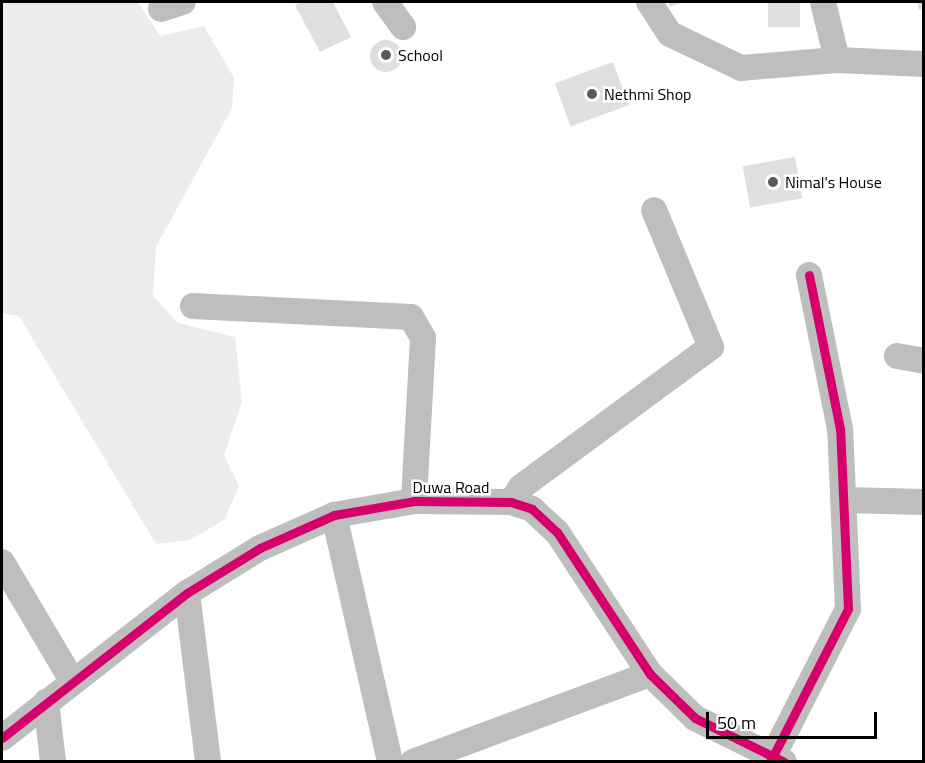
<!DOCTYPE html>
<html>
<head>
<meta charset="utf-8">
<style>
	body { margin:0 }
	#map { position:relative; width:925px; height:763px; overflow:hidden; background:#fff; font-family:"Titillium Web",sans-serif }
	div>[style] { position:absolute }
	.green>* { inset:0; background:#ececec }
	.building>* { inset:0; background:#dfdfdf; transform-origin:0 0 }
	.round { border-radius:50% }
	.minor>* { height:26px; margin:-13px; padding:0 13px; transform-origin:13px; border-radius:13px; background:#bebebe }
	.cycleway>* { height:9px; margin:-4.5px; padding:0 4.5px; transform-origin:4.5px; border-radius:4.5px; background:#d6006c }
	.dots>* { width:16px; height:16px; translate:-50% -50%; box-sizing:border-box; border:3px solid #fff; border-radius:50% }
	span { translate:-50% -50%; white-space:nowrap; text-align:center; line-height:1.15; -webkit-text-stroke:5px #fff; paint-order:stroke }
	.poi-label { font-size:16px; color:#000 }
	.left { translate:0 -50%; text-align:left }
	.street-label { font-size:16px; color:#000 }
	.frame { position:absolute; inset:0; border:3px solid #000; pointer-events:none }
	.scale { position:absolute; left:706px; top:712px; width:171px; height:27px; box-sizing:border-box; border:3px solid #000; border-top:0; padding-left:8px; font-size:18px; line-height:21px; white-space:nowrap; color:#000; -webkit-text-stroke:4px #fff; paint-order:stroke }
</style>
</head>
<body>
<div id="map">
	<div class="green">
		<i style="clip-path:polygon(2px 2px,138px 2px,160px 36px,204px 26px,234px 78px,232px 108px,156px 247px,153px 296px,178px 323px,235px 337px,242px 402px,224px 455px,239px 486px,224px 520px,190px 540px,156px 544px,19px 316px,2px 313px)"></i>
	</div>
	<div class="building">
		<i style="clip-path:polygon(302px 2px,333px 2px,351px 37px,320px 52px,295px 5px)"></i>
		<i style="clip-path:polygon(668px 2px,683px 2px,670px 7px)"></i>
		<i style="left:768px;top:2px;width:32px;height:25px"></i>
		<i style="clip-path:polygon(917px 2px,924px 2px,924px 9px,919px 10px)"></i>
		<i class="round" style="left:370px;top:40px;width:32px;height:32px"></i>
		<i style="left:613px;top:62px;width:46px;height:62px;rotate:70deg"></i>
		<i style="left:795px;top:157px;width:42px;height:53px;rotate:80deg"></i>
	</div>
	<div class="minor">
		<i style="left:385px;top:2px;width:31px;rotate:54deg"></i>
		<i style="left:649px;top:2px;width:38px;rotate:57deg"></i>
		<i style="left:670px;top:34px;width:79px;rotate:25.6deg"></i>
		<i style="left:741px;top:68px;width:96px;rotate:-4.8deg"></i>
		<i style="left:837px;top:60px;width:87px;rotate:2.6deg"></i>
		<i style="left:823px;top:2px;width:60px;rotate:76.4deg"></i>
		<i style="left:161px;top:9px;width:23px;rotate:-18deg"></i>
		<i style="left:193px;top:306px;width:218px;rotate:2.9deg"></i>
		<i style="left:411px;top:317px;width:24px;rotate:60deg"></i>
		<i style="left:423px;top:338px;width:163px;rotate:93.2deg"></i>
		<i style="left:897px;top:356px;width:27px;rotate:10deg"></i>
		<i style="left:845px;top:500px;width:79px;rotate:1.5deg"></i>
		<i style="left:511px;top:502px;width:18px;rotate:-56deg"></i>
		<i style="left:521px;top:487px;width:236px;rotate:-36.4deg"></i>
		<i style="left:711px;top:347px;width:148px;rotate:-112.6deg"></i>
		<i style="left:334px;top:515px;width:253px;rotate:77.2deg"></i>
		<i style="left:2px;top:562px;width:139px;rotate:59.4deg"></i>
		<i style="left:187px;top:593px;width:170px;rotate:82.9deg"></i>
		<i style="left:46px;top:702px;width:60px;rotate:83.3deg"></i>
		<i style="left:2px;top:738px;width:235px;rotate:-38.1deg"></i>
		<i style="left:187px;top:593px;width:86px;rotate:-31.7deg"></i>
		<i style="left:260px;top:548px;width:81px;rotate:-24deg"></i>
		<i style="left:334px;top:515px;width:81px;rotate:-9.9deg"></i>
		<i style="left:414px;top:501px;width:97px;rotate:0.6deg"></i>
		<i style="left:511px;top:502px;width:22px;rotate:18deg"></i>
		<i style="left:532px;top:509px;width:34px;rotate:43deg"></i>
		<i style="left:557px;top:532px;width:170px;rotate:56.8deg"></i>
		<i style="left:650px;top:674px;width:63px;rotate:44.4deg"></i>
		<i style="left:695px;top:718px;width:99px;rotate:26.3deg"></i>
		<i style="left:413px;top:762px;width:253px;rotate:-20.4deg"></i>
		<i style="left:770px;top:762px;width:172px;rotate:-63deg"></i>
		<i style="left:848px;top:609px;width:180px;rotate:-92.5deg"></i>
		<i style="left:840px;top:429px;width:157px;rotate:-101.4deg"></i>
	</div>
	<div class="cycleway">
		<i style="left:2px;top:738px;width:235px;rotate:-38.1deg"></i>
		<i style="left:187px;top:593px;width:86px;rotate:-31.7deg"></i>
		<i style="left:260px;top:548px;width:81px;rotate:-24deg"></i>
		<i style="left:334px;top:515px;width:81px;rotate:-9.9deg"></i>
		<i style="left:414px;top:501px;width:97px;rotate:0.6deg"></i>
		<i style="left:511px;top:502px;width:22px;rotate:18deg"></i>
		<i style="left:532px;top:509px;width:34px;rotate:43deg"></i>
		<i style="left:557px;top:532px;width:170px;rotate:56.8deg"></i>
		<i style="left:650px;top:674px;width:63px;rotate:44.4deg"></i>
		<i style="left:695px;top:718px;width:99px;rotate:26.3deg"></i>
		<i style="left:770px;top:762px;width:172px;rotate:-63deg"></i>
		<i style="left:848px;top:609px;width:180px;rotate:-92.5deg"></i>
		<i style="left:840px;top:429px;width:157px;rotate:-101.4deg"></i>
	</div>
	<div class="dots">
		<i style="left:386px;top:55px;background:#595959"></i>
		<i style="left:592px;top:94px;background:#595959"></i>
		<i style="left:773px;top:182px;background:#595959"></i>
	</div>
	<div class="poi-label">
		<span class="left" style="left:398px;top:55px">School</span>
		<span class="left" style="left:604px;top:94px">Nethmi Shop</span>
		<span class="left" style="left:785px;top:182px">Nimal's House</span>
	</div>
	<div class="street-label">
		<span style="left:451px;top:487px">Duwa Road</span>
	</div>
	<div class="frame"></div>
	<div class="scale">50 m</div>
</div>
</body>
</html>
